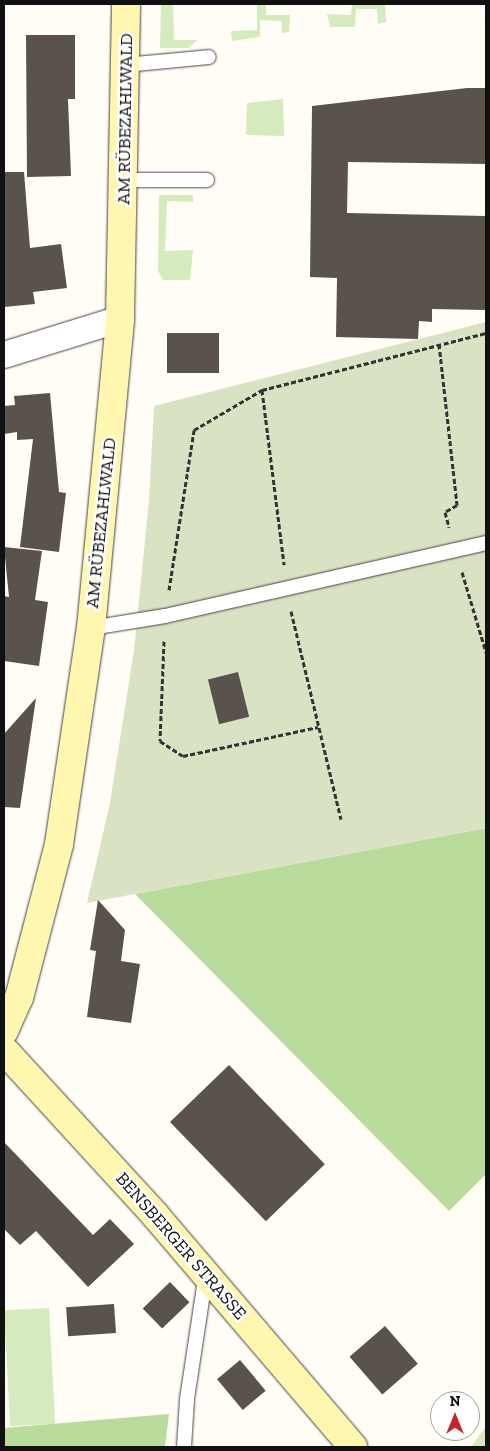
<!DOCTYPE html>
<html>
<head>
<meta charset="utf-8">
<style>
	body { margin:0 }
	#map { position:relative; width:490px; height:1451px; overflow:hidden; background:#fffdf5; font-family:"Zilla Slab",serif }
	div>[style] { position:absolute }
	.green>* { inset:0; background:#d5ebbd; transform-origin:0 0 }
	.forest>* { inset:0; background:#b9dc9c }
	.cemetery>* { inset:0; background:#d9e3c4 }
	.building>* { inset:0; background:#5a524d; transform-origin:0 0 }
	.path>* { height:3px; margin-top:-1.5px; transform-origin:0; background:repeating-linear-gradient(90deg,#333 0 5px,transparent 0 7.5px) }
	.roads { filter:drop-shadow(0 0 1px #444) drop-shadow(0 0 1px #444) }
	.lane>* { height:14px; margin:-7px; padding:0 7px; transform-origin:7px; border-radius:7px; background:#fff }
	.street>* { height:26px; margin:-13px; padding:0 13px; transform-origin:13px; border-radius:13px; background:#fff }
	.secondary>* { height:28px; margin:-14px; padding:0 14px; transform-origin:14px; border-radius:14px; background:#fff6b0 }
	span { translate:-50% -50%; white-space:nowrap; text-align:center; line-height:1.15; -webkit-text-stroke:5px #fff; paint-order:stroke }
	.street-label { font-size:18px; color:#111 }
	.frame { position:absolute; inset:0; border:5px solid #111; pointer-events:none }
	.north { position:absolute; left:430px; top:1391px; width:50px; height:50px; box-sizing:border-box; background:#fff; border:1px solid #a0a0a0; border-radius:50%; rotate:0deg; font-size:14px; font-weight:700; line-height:20px; text-align:center; color:#111 }
	.north::after { content:''; display:block; margin:auto; width:18px; height:22px; background:#c4262e; clip-path:polygon(50% 0,100% 100%,50% 72%,0 100%) }
</style>
</head>
<body>
<div id="map">
	<div class="green">
		<i style="clip-path:polygon(161px 4px,173px 4px,174px 40px,197px 40px,189px 48px,160px 48px)"></i>
		<i style="clip-path:polygon(257px 4px,266px 4px,266px 15px,290px 15px,289px 32px,282px 33px,282px 21px,260px 20px,260px 37px,232px 41px,231px 31px,257px 30px)"></i>
		<i style="clip-path:polygon(352px 4px,385px 4px,386px 22px,378px 24px,377px 9px,356px 9px,355px 27px,330px 27px,327px 14px,351px 15px)"></i>
		<i style="clip-path:polygon(283px 99px,284px 136px,246px 135px,247px 103px)"></i>
		<i style="clip-path:polygon(159px 195px,193px 195px,193px 202px,167px 201px,165px 251px,193px 250px,190px 280px,163px 280px,158px 271px)"></i>
		<i style="left:49px;top:1308px;width:116px;height:45px;rotate:87deg"></i>
		<i style="clip-path:polygon(486px 1426px,486px 1447px,471px 1447px)"></i>
	</div>
	<div class="forest">
		<i style="clip-path:polygon(486px 828px,486px 1174px,449px 1211px,135px 894px)"></i>
		<i style="clip-path:polygon(169px 1414px,165px 1447px,4px 1447px,4px 1428px)"></i>
	</div>
	<div class="cemetery">
		<i style="clip-path:polygon(486px 322px,486px 828px,87px 903px,110px 803px,134px 650px,149px 500px,154px 406px)"></i>
	</div>
	<div class="building">
		<i style="clip-path:polygon(26px 35px,75px 35px,75px 99px,68px 99px,71px 176px,27px 177px)"></i>
		<i style="clip-path:polygon(467px 88px,486px 88px,486px 164px,348px 162px,347px 213px,486px 216px,486px 310px,432px 309px,432px 322px,419px 321px,418px 339px,336px 337px,337px 278px,310px 277px,312px 106px)"></i>
		<i style="clip-path:polygon(4px 172px,24px 172px,30px 248px,61px 244px,67px 288px,33px 292px,35px 304px,4px 307px)"></i>
		<i style="left:167px;top:333px;width:52px;height:40px"></i>
		<i style="clip-path:polygon(50px 393px,59px 492px,66px 493px,59px 552px,20px 547px,33px 439px,17px 440px,17px 432px,4px 434px,4px 406px,15px 405px,14px 396px)"></i>
		<i style="clip-path:polygon(4px 547px,42px 551px,35px 600px,48px 602px,39px 666px,4px 661px,4px 596px,9px 597px)"></i>
		<i style="left:238px;top:672px;width:46px;height:31px;rotate:76deg"></i>
		<i style="clip-path:polygon(36px 698px,20px 808px,4px 807px,4px 734px)"></i>
		<i style="clip-path:polygon(98px 900px,125px 930px,121px 961px,140px 964px,131px 1023px,87px 1017px,96px 951px,90px 950px)"></i>
		<i style="left:229px;top:1065px;width:138px;height:82px;rotate:46deg"></i>
		<i style="clip-path:polygon(4px 1142px,93px 1235px,110px 1219px,134px 1244px,88px 1287px,36px 1231px,20px 1245px,4px 1229px)"></i>
		<i style="left:170px;top:1282px;width:28px;height:38px;rotate:46deg"></i>
		<i style="left:114px;top:1304px;width:29px;height:48px;rotate:86deg"></i>
		<i style="left:385px;top:1326px;width:50px;height:47px;rotate:49deg"></i>
		<i style="left:240px;top:1360px;width:40px;height:30px;rotate:50deg"></i>
	</div>
	<div class="path">
		<i style="left:439px;top:344px;width:162px;rotate:83.6deg"></i>
		<i style="left:457px;top:505px;width:14px;rotate:150deg"></i>
		<i style="left:445px;top:512px;width:16px;rotate:75deg"></i>
		<i style="left:262px;top:390px;width:176px;rotate:82.8deg"></i>
		<i style="left:462px;top:572px;width:84px;rotate:73.3deg"></i>
		<i style="left:169px;top:590px;width:162px;rotate:-81.1deg"></i>
		<i style="left:194px;top:430px;width:79px;rotate:-30.5deg"></i>
		<i style="left:262px;top:390px;width:231px;rotate:-14.3deg"></i>
		<i style="left:291px;top:611px;width:214px;rotate:76.5deg"></i>
		<i style="left:164px;top:641px;width:100px;rotate:92.3deg"></i>
		<i style="left:160px;top:741px;width:27px;rotate:33deg"></i>
		<i style="left:183px;top:756px;width:138px;rotate:-12.1deg"></i>
	</div>
	<div class="roads">
		<div class="lane">
			<i style="left:125px;top:65px;width:84px;rotate:-5.4deg"></i>
			<i style="left:125px;top:180px;width:82px"></i>
			<i style="left:91px;top:628px;width:75px;rotate:-9.2deg"></i>
			<i style="left:165px;top:616px;width:329px;rotate:-12.8deg"></i>
			<i style="left:184px;top:1447px;width:48px;rotate:-86.4deg"></i>
			<i style="left:187px;top:1399px;width:126px;rotate:-81.4deg"></i>
		</div>
		<div class="street">
			<i style="left:4px;top:355px;width:121px;rotate:-17.2deg"></i>
		</div>
		<div class="secondary">
			<i style="left:4px;top:1031px;width:36px;rotate:-66deg"></i>
			<i style="left:19px;top:998px;width:159px;rotate:-75.4deg"></i>
			<i style="left:59px;top:844px;width:218px;rotate:-81.6deg"></i>
			<i style="left:91px;top:628px;width:310px;rotate:-84.6deg"></i>
			<i style="left:120px;top:319px;width:315px;rotate:-88.9deg"></i>
			<i style="left:4px;top:1050px;width:224px;rotate:47.5deg"></i>
			<i style="left:155px;top:1215px;width:305px;rotate:49.5deg"></i>
		</div>
	</div>
	<div class="street-label">
		<span style="left:125px;top:119px;rotate:-89deg">AM RÜBEZAHLWALD</span>
		<span style="left:101px;top:523px;rotate:-84deg">AM RÜBEZAHLWALD</span>
		<span style="left:181px;top:1246px;rotate:49deg">BENSBERGER STRASSE</span>
	</div>
	<div class="frame"></div>
	<div class="north">N</div>
</div>
</body>
</html>
